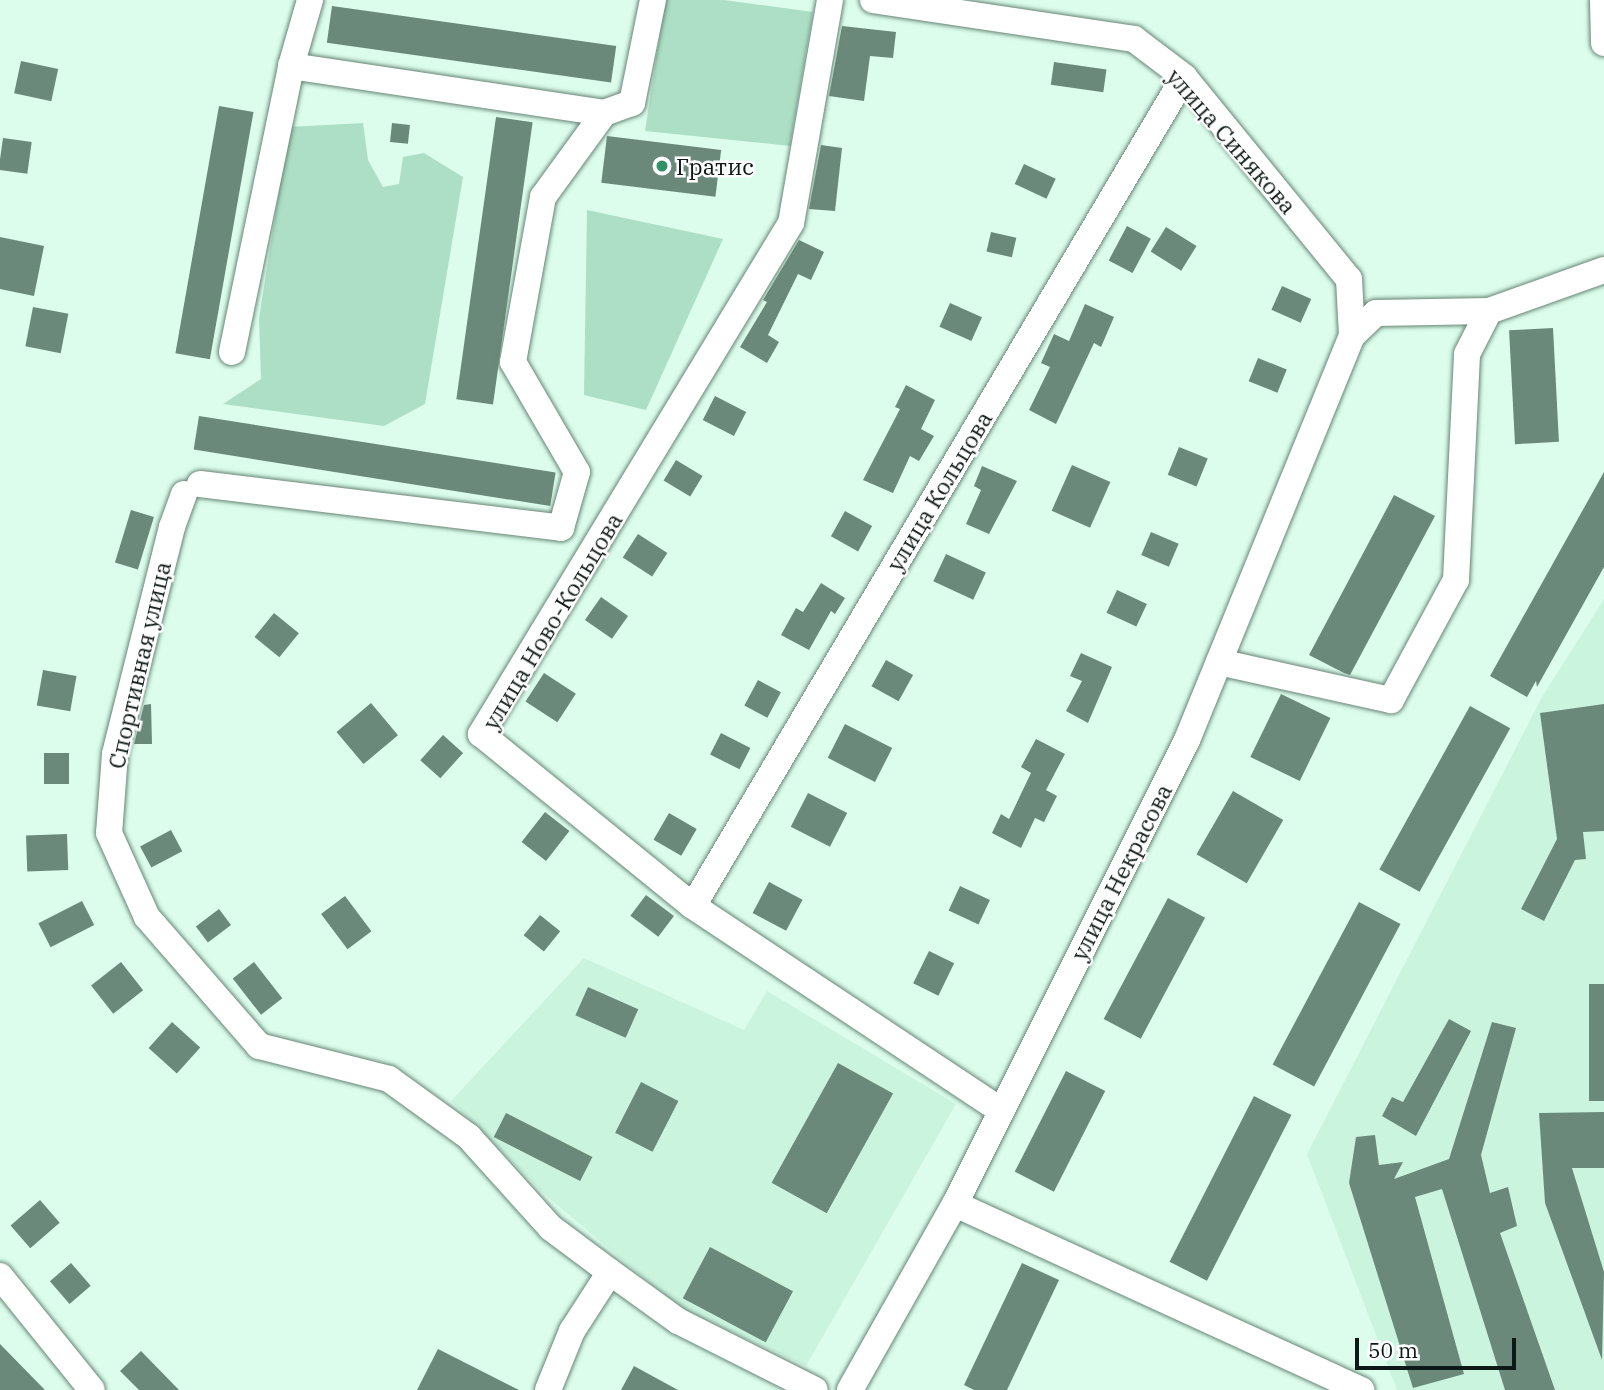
<!DOCTYPE html>
<html>
<head>
<meta charset="utf-8">
<style>
	body { margin:0 }
	#map { position:relative; width:1604px; height:1390px; overflow:hidden; background:#dcfdec; font-family:"IBM Plex Serif",serif }
	div>[style] { position:absolute }
	.built>* { inset:0; background:#cbf4df }
	.green>* { inset:0; background:#addfc6 }
	.building>* { inset:0; background:#6b897a; transform-origin:0 0 }
	.roads { filter:drop-shadow(0 0 2px #678576) drop-shadow(0 0 2px #678576) }
	.minor>* { height:26px; margin:-13px; padding:0 13px; transform-origin:13px; border-radius:13px; background:#fff }
	.dots>* { width:19px; height:19px; translate:-50% -50%; box-sizing:border-box; border:4px solid #fff; border-radius:50% }
	span { translate:-50% -50%; white-space:nowrap; text-align:center; line-height:1.15; -webkit-text-stroke:5px #fff; paint-order:stroke }
	.street-label { font-size:23px; color:#0d1914 }
	.poi-label { font-size:23px; color:#0d1914 }
	.left { translate:0 -50%; text-align:left }
	.scale { position:absolute; left:1355px; top:1338px; width:161px; height:32px; box-sizing:border-box; border:4px solid #0d1914; border-top:0; padding-left:9px; font-size:21px; line-height:24px; white-space:nowrap; color:#0d1914; -webkit-text-stroke:5px #fff; paint-order:stroke }
</style>
</head>
<body>
<div id="map">
	<div class="built">
		<i style="clip-path:polygon(1604px 599px,1604px 1390px,1397px 1390px,1307px 1154px,1542px 697px)"></i>
		<i style="clip-path:polygon(584px 958px,744px 1030px,767px 991px,956px 1104px,806px 1366px,679px 1308px,542px 1192px,451px 1101px)"></i>
	</div>
	<div class="green">
		<i style="clip-path:polygon(665px 0,724px 0,813px 12px,790px 146px,645px 131px)"></i>
		<i style="clip-path:polygon(363px 123px,368px 160px,383px 187px,399px 184px,403px 157px,424px 153px,463px 177px,425px 404px,384px 426px,223px 404px,261px 379px,259px 319px,289px 127px)"></i>
		<i style="clip-path:polygon(587px 210px,723px 239px,646px 410px,584px 395px)"></i>
	</div>
	<div class="building">
		<i style="left:332px;top:6px;width:287px;height:37px;rotate:8deg"></i>
		<i style="clip-path:polygon(842px 26px,896px 32px,893px 58px,870px 56px,864px 101px,829px 96px)"></i>
		<i style="left:21px;top:61px;width:38px;height:33px;rotate:12deg"></i>
		<i style="left:1054px;top:62px;width:53px;height:23px;rotate:8deg"></i>
		<i style="left:219px;top:106px;width:35px;height:251px;rotate:10deg"></i>
		<i style="left:496px;top:117px;width:37px;height:285px;rotate:8deg"></i>
		<i style="left:392px;top:123px;width:18px;height:19px;rotate:6deg"></i>
		<i style="left:607px;top:136px;width:115px;height:47px;rotate:7deg"></i>
		<i style="left:3px;top:138px;width:29px;height:32px;rotate:8deg"></i>
		<i style="clip-path:polygon(821px 145px,842px 148px,835px 211px,809px 209px)"></i>
		<i style="left:1024px;top:164px;width:35px;height:22px;rotate:25deg"></i>
		<i style="left:1127px;top:226px;width:27px;height:39px;rotate:28deg"></i>
		<i style="left:1166px;top:227px;width:36px;height:29px;rotate:32deg"></i>
		<i style="left:991px;top:232px;width:26px;height:20px;rotate:13deg"></i>
		<i style="clip-path:polygon(0 237px,44px 246px,34px 296px,0 289px)"></i>
		<i style="clip-path:polygon(799px 240px,824px 252px,811px 280px,798px 274px,768px 335px,779px 342px,767px 363px,740px 347px,767px 302px,763px 300px)"></i>
		<i style="left:1282px;top:286px;width:32px;height:26px;rotate:24deg"></i>
		<i style="left:950px;top:303px;width:35px;height:26px;rotate:24deg"></i>
		<i style="clip-path:polygon(1085px 304px,1114px 317px,1101px 347px,1094px 343px,1056px 424px,1029px 410px,1050px 367px,1041px 363px,1054px 334px,1069px 341px)"></i>
		<i style="left:33px;top:307px;width:36px;height:40px;rotate:11deg"></i>
		<i style="left:1553px;top:328px;width:114px;height:44px;rotate:87deg"></i>
		<i style="left:1258px;top:358px;width:31px;height:25px;rotate:22deg"></i>
		<i style="clip-path:polygon(906px 385px,935px 400px,921px 429px,934px 436px,919px 461px,910px 456px,893px 493px,863px 480px,900px 409px,895px 407px)"></i>
		<i style="left:715px;top:396px;width:35px;height:27px;rotate:27deg"></i>
		<i style="left:199px;top:416px;width:361px;height:34px;rotate:9deg"></i>
		<i style="left:1179px;top:447px;width:31px;height:30px;rotate:22deg"></i>
		<i style="left:676px;top:460px;width:31px;height:24px;rotate:31deg"></i>
		<i style="left:1072px;top:465px;width:42px;height:50px;rotate:24deg"></i>
		<i style="clip-path:polygon(982px 466px,1017px 481px,989px 534px,966px 524px,981px 490px,974px 486px)"></i>
		<i style="clip-path:polygon(1604px 472px,1604px 567px,1537px 687px,1536px 681px,1527px 697px,1490px 676px)"></i>
		<i style="clip-path:polygon(1394px 495px,1435px 516px,1350px 675px,1344px 673px,1309px 655px)"></i>
		<i style="left:131px;top:510px;width:24px;height:55px;rotate:17deg"></i>
		<i style="left:845px;top:511px;width:31px;height:29px;rotate:29deg"></i>
		<i style="left:1151px;top:532px;width:30px;height:25px;rotate:23deg"></i>
		<i style="left:638px;top:534px;width:35px;height:28px;rotate:33deg"></i>
		<i style="left:946px;top:554px;width:44px;height:30px;rotate:25deg"></i>
		<i style="clip-path:polygon(821px 583px,845px 598px,835px 614px,831px 611px,809px 650px,781px 635px,796px 608px,803px 612px)"></i>
		<i style="left:1117px;top:590px;width:33px;height:25px;rotate:25deg"></i>
		<i style="left:601px;top:597px;width:33px;height:28px;rotate:35deg"></i>
		<i style="left:274px;top:613px;width:32px;height:31px;rotate:39deg"></i>
		<i style="clip-path:polygon(1081px 653px,1112px 667px,1088px 723px,1066px 711px,1082px 681px,1070px 676px)"></i>
		<i style="left:886px;top:660px;width:31px;height:30px;rotate:29deg"></i>
		<i style="left:43px;top:670px;width:34px;height:36px;rotate:10deg"></i>
		<i style="left:544px;top:673px;width:38px;height:34px;rotate:33deg"></i>
		<i style="left:758px;top:680px;width:26px;height:29px;rotate:28deg"></i>
		<i style="left:1281px;top:694px;width:55px;height:70px;rotate:26deg"></i>
		<i style="left:371px;top:703px;width:42px;height:45px;rotate:50deg"></i>
		<i style="clip-path:polygon(151px 704px,152px 744px,134px 744px,144px 705px)"></i>
		<i style="clip-path:polygon(1604px 704px,1604px 831px,1583px 832px,1586px 859px,1575px 860px,1544px 921px,1521px 909px,1557px 839px,1540px 713px)"></i>
		<i style="left:1470px;top:706px;width:46px;height:187px;rotate:29deg"></i>
		<i style="left:845px;top:724px;width:53px;height:38px;rotate:27deg"></i>
		<i style="left:721px;top:733px;width:33px;height:24px;rotate:27deg"></i>
		<i style="left:443px;top:735px;width:27px;height:34px;rotate:42deg"></i>
		<i style="clip-path:polygon(1036px 739px,1065px 754px,1046px 790px,1057px 796px,1044px 822px,1035px 818px,1021px 848px,992px 833px,1001px 814px,1009px 819px,1031px 773px,1021px 767px)"></i>
		<i style="left:44px;top:753px;width:25px;height:31px"></i>
		<i style="left:1233px;top:791px;width:58px;height:73px;rotate:30deg"></i>
		<i style="left:808px;top:793px;width:44px;height:38px;rotate:27deg"></i>
		<i style="left:545px;top:812px;width:31px;height:38px;rotate:38deg"></i>
		<i style="left:669px;top:813px;width:32px;height:31px;rotate:30deg"></i>
		<i style="left:171px;top:830px;width:24px;height:35px;rotate:62deg"></i>
		<i style="left:67px;top:834px;width:36px;height:41px;rotate:88deg"></i>
		<i style="left:769px;top:882px;width:38px;height:35px;rotate:28deg"></i>
		<i style="left:960px;top:886px;width:33px;height:27px;rotate:25deg"></i>
		<i style="left:646px;top:895px;width:35px;height:26px;rotate:37deg"></i>
		<i style="left:345px;top:896px;width:44px;height:30px;rotate:53deg"></i>
		<i style="left:1168px;top:898px;width:42px;height:137px;rotate:28deg"></i>
		<i style="left:82px;top:901px;width:27px;height:49px;rotate:63deg"></i>
		<i style="left:1359px;top:902px;width:47px;height:184px;rotate:28deg"></i>
		<i style="left:219px;top:909px;width:20px;height:29px;rotate:53deg"></i>
		<i style="left:540px;top:915px;width:26px;height:26px;rotate:39deg"></i>
		<i style="left:929px;top:951px;width:28px;height:36px;rotate:26deg"></i>
		<i style="left:121px;top:962px;width:36px;height:38px;rotate:52deg"></i>
		<i style="left:254px;top:962px;width:46px;height:27px;rotate:52deg"></i>
		<i style="left:1589px;top:984px;width:15px;height:117px"></i>
		<i style="left:588px;top:987px;width:55px;height:31px;rotate:24deg"></i>
		<i style="clip-path:polygon(1449px 1019px,1471px 1031px,1416px 1136px,1382px 1116px,1392px 1097px,1403px 1102px)"></i>
		<i style="left:172px;top:1022px;width:38px;height:35px;rotate:42deg"></i>
		<i style="clip-path:polygon(1492px 1022px,1516px 1028px,1481px 1155px,1490px 1193px,1508px 1187px,1517px 1226px,1500px 1233px,1555px 1390px,1505px 1390px,1442px 1189px,1415px 1197px,1464px 1374px,1413px 1388px,1349px 1183px,1356px 1137px,1375px 1135px,1379px 1165px,1403px 1162px,1394px 1179px,1449px 1159px)"></i>
		<i style="left:838px;top:1063px;width:63px;height:137px;rotate:29deg"></i>
		<i style="left:1066px;top:1071px;width:44px;height:113px;rotate:27deg"></i>
		<i style="left:641px;top:1082px;width:42px;height:57px;rotate:27deg"></i>
		<i style="left:1254px;top:1096px;width:42px;height:186px;rotate:27deg"></i>
		<i style="clip-path:polygon(1604px 1112px,1604px 1168px,1572px 1168px,1604px 1272px,1602px 1360px,1545px 1203px,1539px 1113px)"></i>
		<i style="left:506px;top:1113px;width:97px;height:27px;rotate:27deg"></i>
		<i style="left:40px;top:1200px;width:30px;height:39px;rotate:49deg"></i>
		<i style="left:710px;top:1247px;width:94px;height:58px;rotate:28deg"></i>
		<i style="left:71px;top:1263px;width:30px;height:28px;rotate:49deg"></i>
		<i style="clip-path:polygon(1022px 1263px,1059px 1280px,1007px 1390px,974px 1390px,964px 1385px)"></i>
		<i style="clip-path:polygon(0 1344px,45px 1390px,0 1390px)"></i>
		<i style="clip-path:polygon(438px 1349px,519px 1390px,417px 1390px)"></i>
		<i style="clip-path:polygon(141px 1351px,179px 1390px,139px 1390px,120px 1371px)"></i>
		<i style="clip-path:polygon(634px 1366px,678px 1390px,621px 1390px)"></i>
	</div>
	<div class="roads">
		<div class="minor">
			<i style="left:830px;top:0;width:226px;rotate:99.9deg"></i>
			<i style="left:791px;top:223px;width:598px;rotate:121.24deg"></i>
			<i style="left:481px;top:734px;width:273px;rotate:39.1deg"></i>
			<i style="left:693px;top:906px;width:370px;rotate:33.6deg"></i>
			<i style="left:873px;top:0;width:264px;rotate:8.5deg"></i>
			<i style="left:1134px;top:39px;width:63px;rotate:37.2deg"></i>
			<i style="left:1184px;top:77px;width:261px;rotate:50.8deg"></i>
			<i style="left:1349px;top:279px;width:57px;rotate:87deg"></i>
			<i style="left:1603px;top:0;width:43px;rotate:88.7deg"></i>
			<i style="left:291px;top:66px;width:317px;rotate:8.5deg"></i>
			<i style="left:232px;top:352px;width:292px;rotate:-78.3deg"></i>
			<i style="left:291px;top:66px;width:69px;rotate:-73.9deg"></i>
			<i style="left:200px;top:484px;width:364px;rotate:6.9deg"></i>
			<i style="left:561px;top:528px;width:58px;rotate:-74.1deg"></i>
			<i style="left:577px;top:472px;width:127px;rotate:-120.2deg"></i>
			<i style="left:513px;top:362px;width:168px;rotate:-79.7deg"></i>
			<i style="left:543px;top:197px;width:104px;rotate:-54deg"></i>
			<i style="left:604px;top:113px;width:30px;rotate:-20deg"></i>
			<i style="left:632px;top:103px;width:105px;rotate:-78.5deg"></i>
			<i style="left:184px;top:494px;width:35px;rotate:110deg"></i>
			<i style="left:172px;top:527px;width:234px;rotate:104.1deg"></i>
			<i style="left:115px;top:754px;width:79px;rotate:94.3deg"></i>
			<i style="left:109px;top:833px;width:92px;rotate:65.7deg"></i>
			<i style="left:147px;top:917px;width:171px;rotate:49deg"></i>
			<i style="left:259px;top:1046px;width:134px;rotate:14.2deg"></i>
			<i style="left:389px;top:1079px;width:99px;rotate:35.9deg"></i>
			<i style="left:469px;top:1137px;width:122px;rotate:48deg"></i>
			<i style="left:551px;top:1228px;width:74px;rotate:36.7deg"></i>
			<i style="left:610px;top:1272px;width:84px;rotate:35.8deg"></i>
			<i style="left:678px;top:1321px;width:153px;rotate:26.7deg"></i>
			<i style="left:1219px;top:662px;width:176px;rotate:12.5deg"></i>
			<i style="left:1391px;top:700px;width:136px;rotate:-61.6deg"></i>
			<i style="left:1456px;top:580px;width:226px;rotate:-87.2deg"></i>
			<i style="left:1467px;top:354px;width:48px;rotate:-62.9deg"></i>
			<i style="left:693px;top:906px;width:963px;rotate:-59.36deg"></i>
			<i style="left:955px;top:1204px;width:447px;rotate:24.6deg"></i>
			<i style="left:0;top:1276px;width:146px;rotate:51.1deg"></i>
			<i style="left:548px;top:1390px;width:64px;rotate:-67.9deg"></i>
			<i style="left:572px;top:1331px;width:70px;rotate:-57.2deg"></i>
			<i style="left:850px;top:1390px;width:214px;rotate:-60.6deg"></i>
			<i style="left:955px;top:1204px;width:519px;rotate:-63.43deg"></i>
			<i style="left:1187px;top:740px;width:436px;rotate:-67.8deg"></i>
			<i style="left:1352px;top:336px;width:33px;rotate:-44deg"></i>
			<i style="left:1376px;top:313px;width:113px;rotate:-1deg"></i>
			<i style="left:1489px;top:311px;width:122px;rotate:-19.6deg"></i>
		</div>
	</div>
	<div class="dots">
		<i style="left:662px;top:166px;background:#31916b"></i>
	</div>
	<div class="street-label">
		<span style="left:1232px;top:141px;rotate:49deg">улица Синякова</span>
		<span style="left:939px;top:491px;rotate:-59deg">улица Кольцова</span>
		<span style="left:552px;top:621px;rotate:-59deg">улица Ново-Кольцова</span>
		<span style="left:139px;top:665px;rotate:-77deg">Спортивная улица</span>
		<span style="left:1121px;top:872px;rotate:-63deg">улица Некрасова</span>
	</div>
	<div class="poi-label">
		<span class="left" style="left:676px;top:166px">Гратис</span>
	</div>
	<div class="scale">50 m</div>
</div>
</body>
</html>
